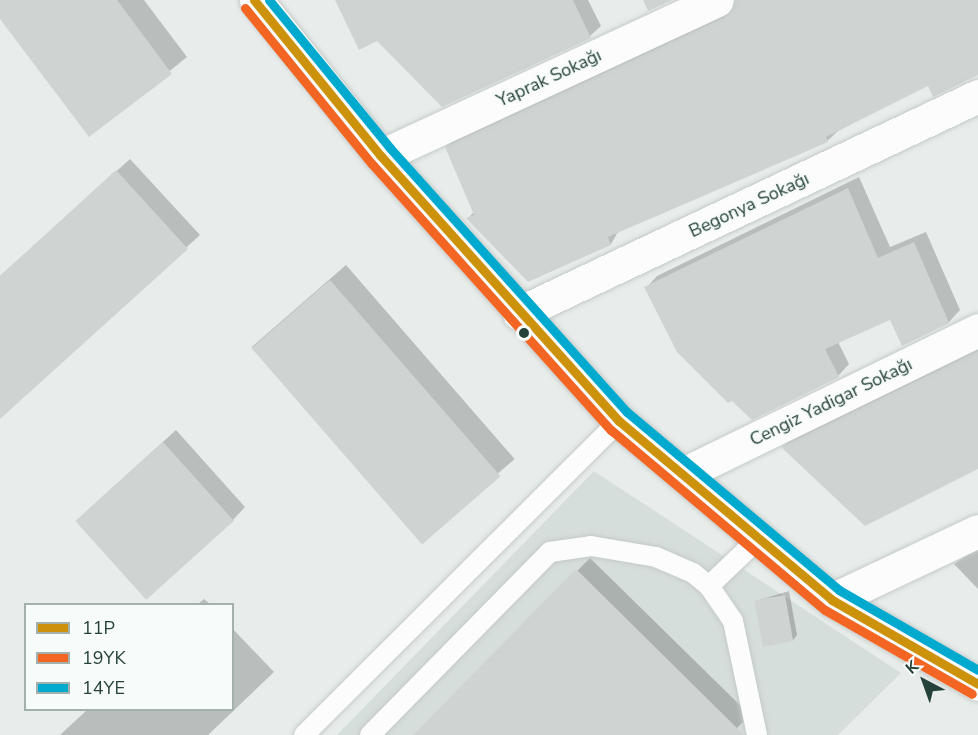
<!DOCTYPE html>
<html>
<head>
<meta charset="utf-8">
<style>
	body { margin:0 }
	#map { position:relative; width:978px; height:735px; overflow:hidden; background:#e8edeb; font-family:"Nunito Sans",sans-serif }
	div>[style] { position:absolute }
	.built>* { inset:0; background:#d6dedb }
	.shadow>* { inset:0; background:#0003; transform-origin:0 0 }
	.building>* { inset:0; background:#cfd4d2; transform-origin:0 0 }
	.roads { filter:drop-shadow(0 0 2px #c5cac8) drop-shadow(0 0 2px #c5cac8) }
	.lane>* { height:20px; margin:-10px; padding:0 10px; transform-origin:10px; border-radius:10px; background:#fcfcfc }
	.street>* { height:33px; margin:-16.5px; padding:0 16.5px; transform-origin:16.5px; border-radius:16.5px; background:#fcfcfc }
	.secondary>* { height:33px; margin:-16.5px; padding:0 16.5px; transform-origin:16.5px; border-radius:16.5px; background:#fcfcfc }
	.bus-1>* { height:9px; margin:-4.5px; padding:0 4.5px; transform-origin:4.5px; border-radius:4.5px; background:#cd920c }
	.bus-2>* { height:9px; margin:-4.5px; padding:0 4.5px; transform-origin:4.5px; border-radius:4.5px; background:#f26522 }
	.bus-3>* { height:9px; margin:-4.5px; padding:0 4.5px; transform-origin:4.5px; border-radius:4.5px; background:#00a9ce }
	.dots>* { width:16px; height:16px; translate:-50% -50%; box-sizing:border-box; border:3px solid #f7fbf9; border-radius:50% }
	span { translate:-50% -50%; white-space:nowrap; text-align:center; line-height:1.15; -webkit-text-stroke:4.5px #f7fbf9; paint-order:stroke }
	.street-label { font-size:18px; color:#24423a }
	.legend { position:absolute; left:24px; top:603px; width:210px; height:108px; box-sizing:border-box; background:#f7fbf9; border:2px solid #a3b1ad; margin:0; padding:8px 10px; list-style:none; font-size:18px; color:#24423a }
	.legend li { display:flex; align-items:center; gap:12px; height:30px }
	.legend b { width:30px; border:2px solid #a3b1ad }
	.north { position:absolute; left:894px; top:651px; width:60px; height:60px; -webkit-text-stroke:4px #f7fbf9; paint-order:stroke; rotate:319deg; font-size:16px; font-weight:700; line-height:24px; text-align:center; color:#24423a }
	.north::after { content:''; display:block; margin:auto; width:21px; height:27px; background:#24423a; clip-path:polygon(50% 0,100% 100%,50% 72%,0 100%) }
</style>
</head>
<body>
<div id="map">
	<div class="built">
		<i style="clip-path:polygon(594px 471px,901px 673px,838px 735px,337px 735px)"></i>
	</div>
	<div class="shadow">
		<i style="clip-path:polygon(0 0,144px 0,187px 57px,90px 135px,0 16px)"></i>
		<i style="clip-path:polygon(337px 0,588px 0,601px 26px,590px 36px,443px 105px)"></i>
		<i style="clip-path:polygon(737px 0,978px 0,978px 73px,928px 84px,838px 131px,827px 141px,619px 230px,611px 244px,528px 280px,468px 218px,474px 212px,446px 147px,457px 137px,732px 9px)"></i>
		<i style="clip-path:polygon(130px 159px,200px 235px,0 417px,0 276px)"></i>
		<i style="clip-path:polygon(859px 177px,890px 247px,926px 232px,960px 310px,949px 322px,902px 344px,891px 318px,838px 342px,849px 364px,838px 376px,646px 288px,657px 276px)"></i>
		<i style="left:346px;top:265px;width:257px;height:125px;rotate:49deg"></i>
		<i style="clip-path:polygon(978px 346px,978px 468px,783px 447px,794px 436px)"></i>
		<i style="clip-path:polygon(176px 430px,245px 507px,233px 520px,90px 508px)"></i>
		<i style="clip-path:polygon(978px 547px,978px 589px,954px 564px)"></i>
		<i style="clip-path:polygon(590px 558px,750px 715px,730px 735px,415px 735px)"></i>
		<i style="clip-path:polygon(789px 591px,797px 635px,793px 640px,756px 601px)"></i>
		<i style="clip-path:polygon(204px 599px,210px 604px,198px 604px)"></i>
		<i style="clip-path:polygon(232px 628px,274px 672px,208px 735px,60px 735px,87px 710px,232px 710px)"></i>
	</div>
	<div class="building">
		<i style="clip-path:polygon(0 0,117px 0,172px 74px,89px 137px,0 19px)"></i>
		<i style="clip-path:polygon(335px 0,573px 0,591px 38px,442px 107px,377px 41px,359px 50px)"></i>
		<i style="clip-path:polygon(643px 0,672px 0,648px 11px)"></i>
		<i style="clip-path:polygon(735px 0,978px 0,978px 75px,933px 97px,928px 86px,826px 137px,828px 142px,608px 237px,611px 245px,528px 282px,466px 218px,474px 215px,445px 147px,725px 17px)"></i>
		<i style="clip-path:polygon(116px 170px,188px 249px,0 419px,0 276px)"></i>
		<i style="clip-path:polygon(848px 188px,878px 258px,914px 242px,949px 323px,902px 346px,890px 320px,825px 349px,839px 377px,752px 420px,732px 401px,728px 403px,677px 352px,644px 287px)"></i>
		<i style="left:330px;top:280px;width:260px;height:104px;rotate:49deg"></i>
		<i style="clip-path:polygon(978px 351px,978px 469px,865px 526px,781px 447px)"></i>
		<i style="left:163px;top:442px;width:106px;height:118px;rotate:48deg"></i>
		<i style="clip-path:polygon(576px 569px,744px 735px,413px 735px)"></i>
		<i style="left:785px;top:595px;width:47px;height:31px;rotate:80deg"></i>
	</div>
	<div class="roads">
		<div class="lane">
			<i style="left:709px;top:586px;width:69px;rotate:-43.8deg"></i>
			<i style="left:304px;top:735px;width:445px;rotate:-44.9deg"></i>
			<i style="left:370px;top:735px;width:257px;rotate:-45.5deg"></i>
			<i style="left:550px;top:552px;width:41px;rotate:-8.3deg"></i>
			<i style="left:591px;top:546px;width:66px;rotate:9.6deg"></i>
			<i style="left:656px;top:557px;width:40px;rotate:23.4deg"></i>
			<i style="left:693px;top:573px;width:21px;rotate:39deg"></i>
			<i style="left:709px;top:586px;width:42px;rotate:55.6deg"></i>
			<i style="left:733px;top:621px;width:116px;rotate:78.1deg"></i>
		</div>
		<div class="street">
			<i style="left:381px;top:156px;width:370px;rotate:-24.9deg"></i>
			<i style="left:519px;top:313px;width:508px;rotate:-25.3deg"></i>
			<i style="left:683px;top:474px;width:328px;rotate:-26deg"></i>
			<i style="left:832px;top:600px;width:161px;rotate:-25.3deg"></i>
		</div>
		<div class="secondary">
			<i style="left:256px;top:0;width:200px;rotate:51.3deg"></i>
			<i style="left:381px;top:156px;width:356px;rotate:48.1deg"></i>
			<i style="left:619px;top:421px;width:278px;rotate:40deg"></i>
			<i style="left:832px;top:600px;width:168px;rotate:29.9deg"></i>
		</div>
	</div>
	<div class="bus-1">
		<i style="left:254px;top:0;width:201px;rotate:50.9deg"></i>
		<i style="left:381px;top:156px;width:356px;rotate:48.1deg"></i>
		<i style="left:619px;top:421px;width:278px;rotate:40deg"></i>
		<i style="left:832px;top:600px;width:168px;rotate:29.9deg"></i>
	</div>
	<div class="bus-2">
		<i style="left:245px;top:8px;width:201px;rotate:50.9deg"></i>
		<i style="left:372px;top:164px;width:358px;rotate:48.1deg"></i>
		<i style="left:611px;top:430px;width:280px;rotate:40.1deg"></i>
		<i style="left:825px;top:610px;width:169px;rotate:29.7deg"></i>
	</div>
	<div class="bus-3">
		<i style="left:269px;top:0;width:191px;rotate:50.7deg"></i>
		<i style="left:390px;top:148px;width:355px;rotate:48.1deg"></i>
		<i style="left:627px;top:412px;width:277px;rotate:40deg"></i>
		<i style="left:839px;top:590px;width:160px;rotate:29.9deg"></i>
	</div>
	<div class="dots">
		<i style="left:524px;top:333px;background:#24423a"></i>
	</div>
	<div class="street-label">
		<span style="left:549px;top:78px;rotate:-25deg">Yaprak Sokağı</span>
		<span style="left:749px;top:205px;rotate:-25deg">Begonya Sokağı</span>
		<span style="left:831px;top:402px;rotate:-26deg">Cengiz Yadigar Sokağı</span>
	</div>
	<ul class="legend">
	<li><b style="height:8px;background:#cd920c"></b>11P</li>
	<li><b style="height:8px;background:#f26522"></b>19YK</li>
	<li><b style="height:8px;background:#00a9ce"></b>14YE</li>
	</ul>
	<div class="north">K</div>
</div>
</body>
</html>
